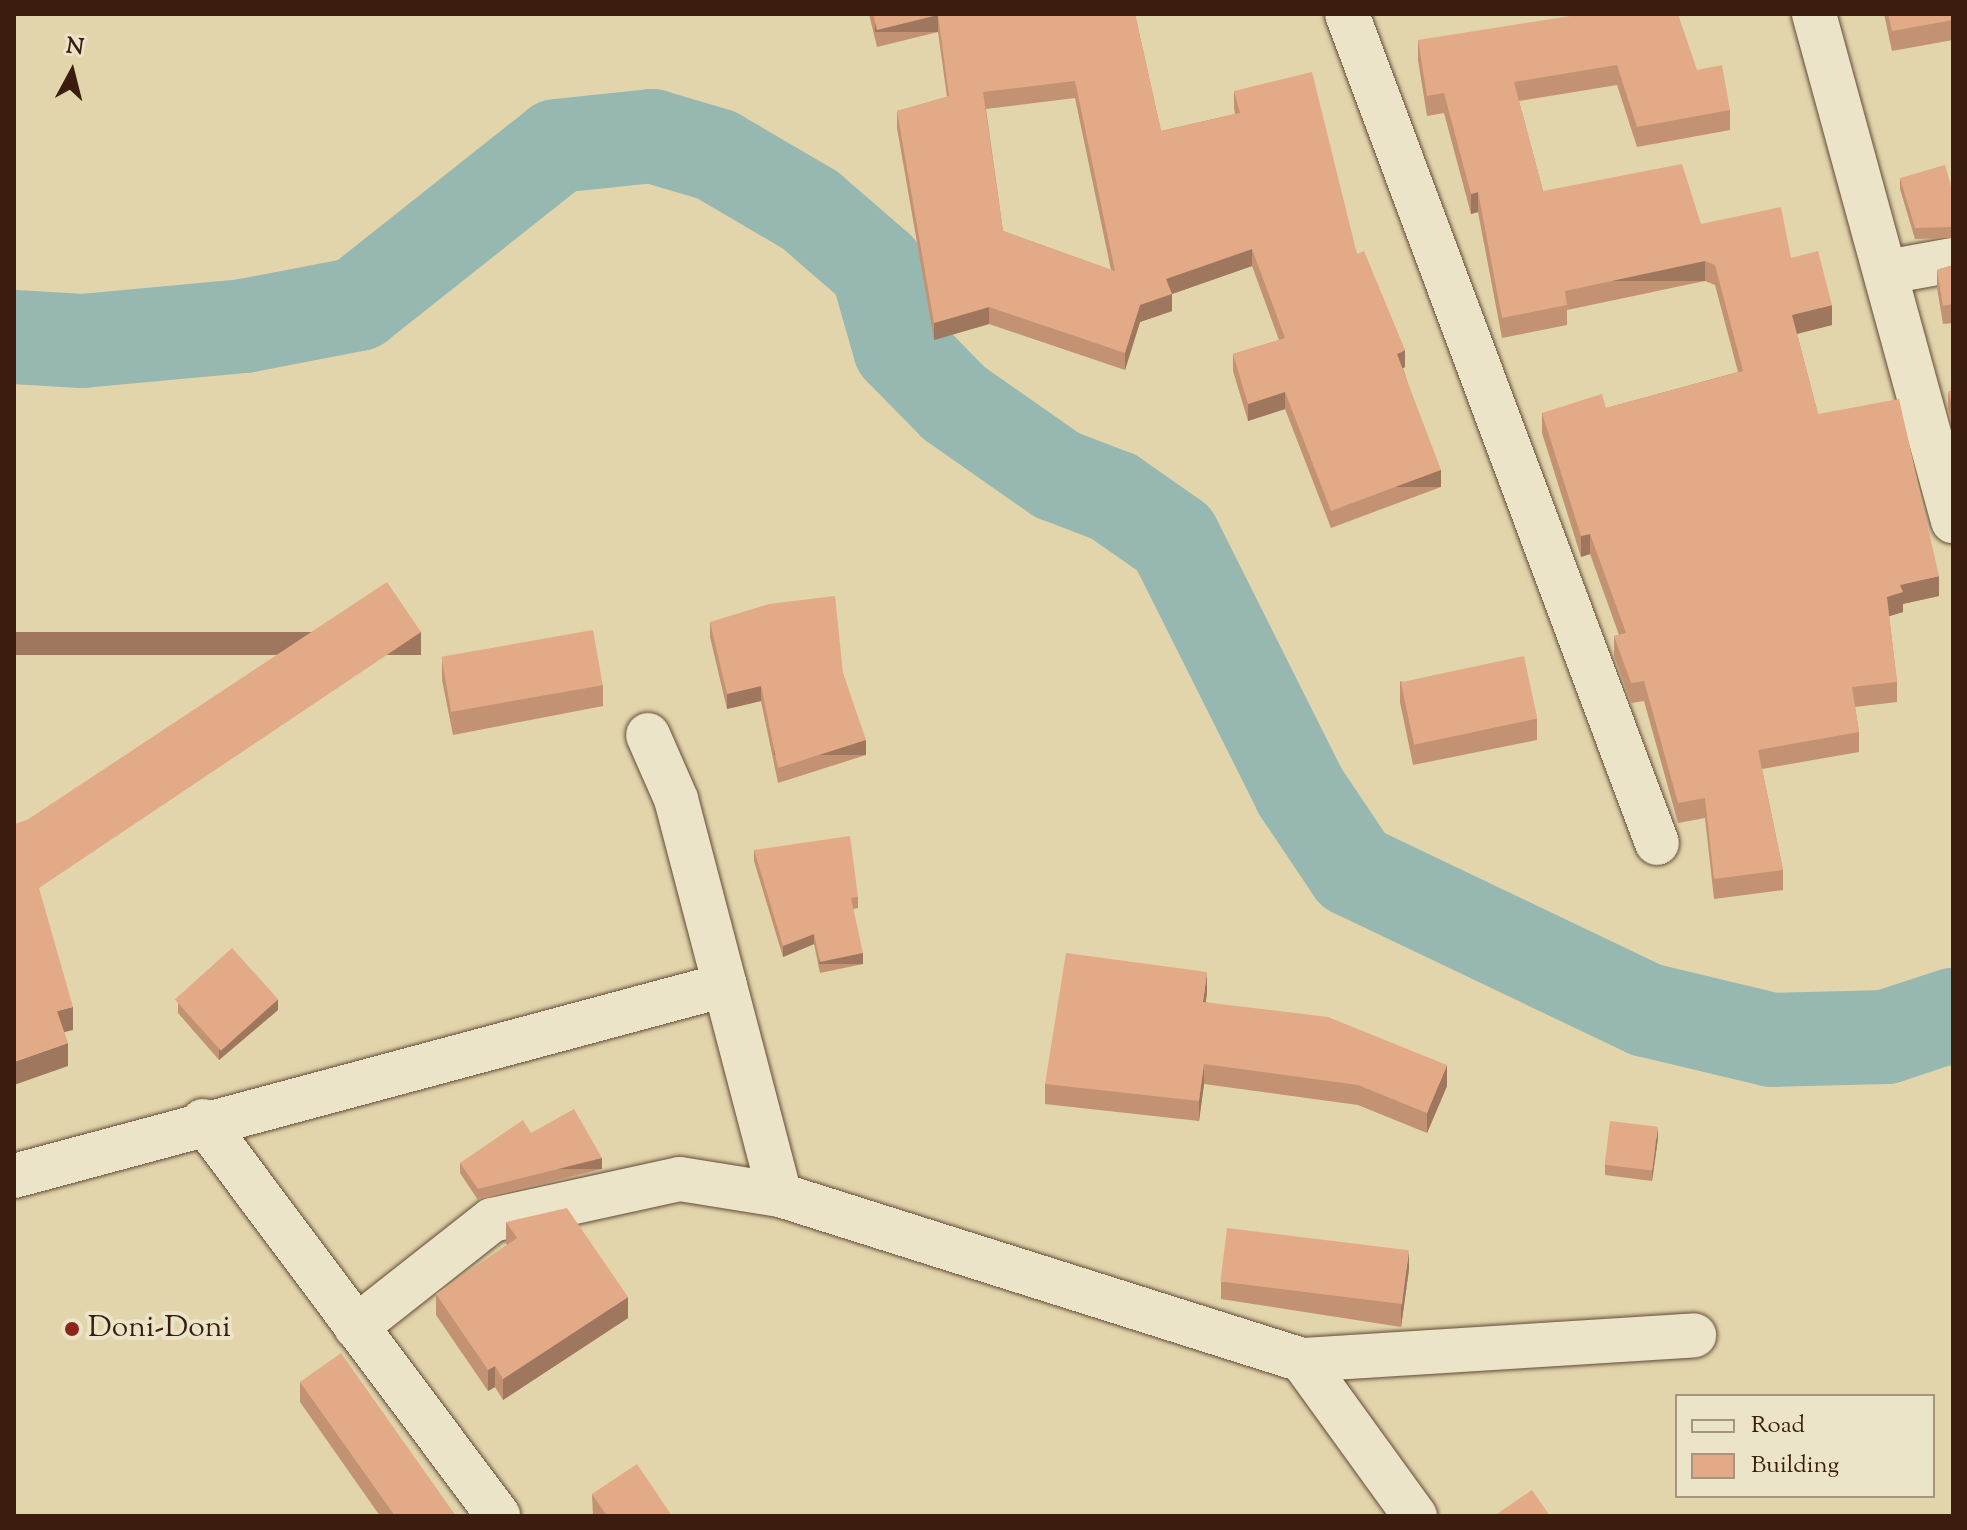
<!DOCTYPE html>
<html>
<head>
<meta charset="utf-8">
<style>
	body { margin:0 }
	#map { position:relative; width:1967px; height:1530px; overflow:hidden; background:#e2d5ac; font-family:"Sorts Mill Goudy",serif }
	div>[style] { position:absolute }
	.river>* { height:94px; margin:-47px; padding:0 47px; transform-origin:47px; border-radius:47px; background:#96b8b1 }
	.roads { filter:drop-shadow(0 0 2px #644b36) drop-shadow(0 0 2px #644b36) }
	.minor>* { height:44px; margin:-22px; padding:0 22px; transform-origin:22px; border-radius:22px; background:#ece4c9 }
	.wall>* { inset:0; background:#c29273 }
	.shaded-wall>* { inset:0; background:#9e775e; transform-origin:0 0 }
	.building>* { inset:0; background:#e2aa86; transform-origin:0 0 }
	.dots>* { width:22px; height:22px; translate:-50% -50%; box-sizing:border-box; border:4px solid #ece4c9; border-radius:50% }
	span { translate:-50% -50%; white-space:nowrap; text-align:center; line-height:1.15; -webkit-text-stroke:8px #ece4c9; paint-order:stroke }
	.poi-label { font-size:30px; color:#3a1d0e }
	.left { translate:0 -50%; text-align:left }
	.frame { position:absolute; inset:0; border:16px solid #3a1d0e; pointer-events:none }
	.legend { position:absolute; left:1675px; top:1394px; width:260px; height:104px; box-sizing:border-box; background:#ece4c9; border:2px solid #a5947e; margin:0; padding:10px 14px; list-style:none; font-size:24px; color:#3a1d0e }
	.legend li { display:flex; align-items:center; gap:16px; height:40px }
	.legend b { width:40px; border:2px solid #a5947e }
	.north { position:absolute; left:32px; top:32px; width:80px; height:80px; -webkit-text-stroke:6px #ece4c9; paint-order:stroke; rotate:7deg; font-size:22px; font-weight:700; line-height:32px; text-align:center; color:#3a1d0e }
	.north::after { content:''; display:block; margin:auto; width:28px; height:36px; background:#3a1d0e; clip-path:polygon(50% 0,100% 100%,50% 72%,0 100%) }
</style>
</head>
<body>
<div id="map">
	<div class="river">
		<i style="left:14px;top:337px;width:68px;rotate:3.4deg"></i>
		<i style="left:82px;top:341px;width:163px;rotate:-5.3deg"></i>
		<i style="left:244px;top:326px;width:116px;rotate:-10.9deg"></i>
		<i style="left:358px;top:304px;width:254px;rotate:-38.4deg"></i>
		<i style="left:557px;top:146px;width:96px;rotate:-6deg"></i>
		<i style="left:652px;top:136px;width:67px;rotate:16.5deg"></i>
		<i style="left:716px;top:155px;width:109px;rotate:30.3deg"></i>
		<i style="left:810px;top:210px;width:89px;rotate:40.9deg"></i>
		<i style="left:877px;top:268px;width:83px;rotate:74deg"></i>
		<i style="left:900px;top:348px;width:77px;rotate:45.5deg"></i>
		<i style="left:954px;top:403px;width:126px;rotate:35deg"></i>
		<i style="left:1057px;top:475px;width:61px;rotate:21.1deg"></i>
		<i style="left:1114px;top:497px;width:73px;rotate:35deg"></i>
		<i style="left:1174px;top:539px;width:282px;rotate:63.4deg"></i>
		<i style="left:1300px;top:791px;width:95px;rotate:56.1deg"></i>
		<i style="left:1353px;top:870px;width:326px;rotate:25.5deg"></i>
		<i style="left:1647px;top:1010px;width:129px;rotate:13.5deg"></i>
		<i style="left:1772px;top:1040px;width:114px;rotate:-1.5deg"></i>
		<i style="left:1886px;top:1037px;width:71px;rotate:-18.2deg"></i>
	</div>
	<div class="roads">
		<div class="minor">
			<i style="left:1347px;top:14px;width:885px;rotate:69.5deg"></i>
			<i style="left:1814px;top:14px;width:526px;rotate:74.67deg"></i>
			<i style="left:1887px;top:272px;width:67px;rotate:-10.3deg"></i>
			<i style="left:648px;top:735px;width:70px;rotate:66.4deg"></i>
			<i style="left:676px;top:799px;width:409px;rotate:75.3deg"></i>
			<i style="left:203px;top:1121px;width:493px;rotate:53.2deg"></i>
			<i style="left:14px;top:1176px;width:736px;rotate:-15.04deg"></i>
			<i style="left:356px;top:1327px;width:173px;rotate:-38.2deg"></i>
			<i style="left:492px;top:1220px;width:192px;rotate:-12.3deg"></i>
			<i style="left:680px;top:1179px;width:101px;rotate:9.1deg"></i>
			<i style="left:780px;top:1195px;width:547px;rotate:17.54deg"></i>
			<i style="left:1302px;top:1360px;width:393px;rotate:-3.6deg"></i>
			<i style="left:1302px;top:1360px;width:193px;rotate:54.1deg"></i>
		</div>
	</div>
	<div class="wall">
		<i style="clip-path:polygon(evenodd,869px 14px,1135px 14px,1161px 131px,1235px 114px,1234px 108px,1234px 91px,1357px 254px,1405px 367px,1403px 368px,1441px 487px,1331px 528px,1285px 409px,1248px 421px,1233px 371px,1233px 354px,1279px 340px,1252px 266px,1172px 294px,1172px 311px,1140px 322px,1125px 370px,989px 324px,934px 340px,897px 128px,897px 111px,947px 97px,938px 32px,877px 47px,869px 14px,1075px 98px,1111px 270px,1003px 231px,986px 109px,1075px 98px)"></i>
		<i style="clip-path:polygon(1884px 14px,1953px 14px,1953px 40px,1892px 51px)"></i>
		<i style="clip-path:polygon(1418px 40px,1697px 70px,1730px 110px,1730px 130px,1637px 147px,1617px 85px,1519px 101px,1543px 191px,1701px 224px,1791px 258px,1832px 325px,1797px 334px,1818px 414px,1939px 596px,1903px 604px,1903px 612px,1889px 616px,1897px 682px,1897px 702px,1855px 707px,1859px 732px,1859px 752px,1762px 769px,1783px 870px,1783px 890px,1714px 899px,1705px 818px,1678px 823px,1644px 701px,1631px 703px,1614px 656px,1614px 636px,1619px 635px,1590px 554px,1581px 557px,1542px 433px,1542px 413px,1606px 408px,1738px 372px,1715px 285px,1705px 281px,1567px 310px,1567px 325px,1502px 338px,1478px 212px,1471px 214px,1444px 113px,1427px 116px,1418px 60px)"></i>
		<i style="clip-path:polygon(1900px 178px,1953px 193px,1953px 238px,1915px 239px,1900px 189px)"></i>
		<i style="clip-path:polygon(1953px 265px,1953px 323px,1943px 324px,1937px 288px,1937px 270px)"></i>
		<i style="clip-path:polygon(1953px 390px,1953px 427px,1948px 410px,1948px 392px)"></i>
		<i style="clip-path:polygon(710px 622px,843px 673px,866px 755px,778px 783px,761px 701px,727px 709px,710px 637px)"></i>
		<i style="clip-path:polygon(442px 659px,603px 685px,603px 706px,453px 735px,442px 680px)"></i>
		<i style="clip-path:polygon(1400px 681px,1537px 719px,1537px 740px,1413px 765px,1400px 702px)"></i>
		<i style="clip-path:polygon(754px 850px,858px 897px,858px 908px,853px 909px,863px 964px,820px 973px,814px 944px,783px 957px,754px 861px)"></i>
		<i style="clip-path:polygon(1207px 992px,1206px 1002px,1447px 1086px,1427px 1133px,1358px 1105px,1204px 1084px,1199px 1121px,1045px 1104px,1045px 1084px)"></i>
		<i style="clip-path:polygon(178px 1003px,278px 1010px,219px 1060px,178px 1013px)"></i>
		<i style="clip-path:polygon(531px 1133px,602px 1169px,478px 1200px,460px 1173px,460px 1163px)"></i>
		<i style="clip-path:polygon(1658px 1138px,1652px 1181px,1605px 1175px,1605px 1165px)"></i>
		<i style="clip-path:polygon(506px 1222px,628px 1318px,503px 1400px,495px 1387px,488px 1391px,436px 1315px,436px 1294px,507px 1245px,506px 1243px)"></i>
		<i style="clip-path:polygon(1409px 1269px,1401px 1327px,1221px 1299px,1221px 1282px)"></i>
		<i style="clip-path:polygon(300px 1382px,456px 1516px,380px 1516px,300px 1402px)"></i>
		<i style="clip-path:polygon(592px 1494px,672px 1516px,593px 1516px)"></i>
	</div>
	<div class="shaded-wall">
		<i style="left:938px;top:15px;width:17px;height:63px;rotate:90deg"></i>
		<i style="clip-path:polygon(1478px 192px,1478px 212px,1471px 214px,1471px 194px)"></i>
		<i style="clip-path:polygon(1252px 249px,1252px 266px,1172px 294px,1172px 311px,1140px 322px,1125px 370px,1125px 353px,1140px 305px,1166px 279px)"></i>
		<i style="left:1705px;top:261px;width:20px;height:143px;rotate:90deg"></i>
		<i style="clip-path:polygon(1832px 305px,1832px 325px,1792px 335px,1792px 315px)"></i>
		<i style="clip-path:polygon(989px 307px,989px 324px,934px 340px,934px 323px)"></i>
		<i style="clip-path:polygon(1405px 350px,1405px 367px,1397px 371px,1397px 354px)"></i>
		<i style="clip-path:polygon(1285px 392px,1285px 409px,1248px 421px,1248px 404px)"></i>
		<i style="left:1441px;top:470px;width:17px;height:117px;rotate:90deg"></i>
		<i style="clip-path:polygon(1590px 534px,1590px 554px,1581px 557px,1581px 536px)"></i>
		<i style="clip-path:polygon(1939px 576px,1939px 596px,1903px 604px,1903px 612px,1887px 617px,1887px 597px,1900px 585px)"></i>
		<i style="left:421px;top:632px;width:23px;height:460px;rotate:90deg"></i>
		<i style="clip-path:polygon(761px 686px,761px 701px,727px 709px,727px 694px)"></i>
		<i style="left:866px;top:740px;width:15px;height:92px;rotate:90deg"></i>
		<i style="clip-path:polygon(814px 934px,814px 944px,783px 957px,783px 946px)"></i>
		<i style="left:863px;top:953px;width:11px;height:44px;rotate:90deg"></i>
		<i style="clip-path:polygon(1207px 972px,1207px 992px,1203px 1022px,1203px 1002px)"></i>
		<i style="clip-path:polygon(278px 999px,278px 1010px,219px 1060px,219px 1050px)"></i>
		<i style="clip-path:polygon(73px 1007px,73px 1030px,57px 1034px,57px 1011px)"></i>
		<i style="clip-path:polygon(68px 1043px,68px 1066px,14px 1085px,14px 1062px)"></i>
		<i style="clip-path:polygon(1204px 1064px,1204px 1084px,1199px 1121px,1199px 1101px)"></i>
		<i style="clip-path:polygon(1447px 1065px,1447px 1086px,1427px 1133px,1427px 1113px)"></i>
		<i style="clip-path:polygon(1658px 1127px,1658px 1138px,1652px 1181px,1652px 1170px)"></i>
		<i style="left:602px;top:1158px;width:11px;height:128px;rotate:90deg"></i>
		<i style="clip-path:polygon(1409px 1251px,1409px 1269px,1401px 1327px,1401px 1309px)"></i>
		<i style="clip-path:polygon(628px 1297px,628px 1318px,503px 1400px,503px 1379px)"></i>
		<i style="clip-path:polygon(495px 1366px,495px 1387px,488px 1391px,488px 1370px)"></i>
	</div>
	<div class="building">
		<i style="clip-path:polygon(evenodd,873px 14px,1135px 14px,1161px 131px,1240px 113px,1234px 91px,1312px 72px,1357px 254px,1364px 251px,1405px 350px,1397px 354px,1441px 470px,1331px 511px,1285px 392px,1248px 404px,1233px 354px,1285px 338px,1252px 249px,1166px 279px,1172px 294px,1140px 305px,1125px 353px,989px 307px,934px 323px,897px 111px,949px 96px,938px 15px,877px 30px,873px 14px,1075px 81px,1115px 271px,1003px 231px,983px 92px,1075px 81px)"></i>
		<i style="clip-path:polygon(1583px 14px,1678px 14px,1697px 70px,1722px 65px,1730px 110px,1637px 127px,1617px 65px,1514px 82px,1543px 191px,1682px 164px,1701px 224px,1781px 207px,1791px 258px,1818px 251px,1832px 305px,1792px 315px,1818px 414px,1899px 399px,1939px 576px,1900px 585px,1903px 592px,1887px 597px,1897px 682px,1852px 687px,1859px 732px,1758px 750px,1783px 870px,1714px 879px,1705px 798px,1678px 803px,1644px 681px,1631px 683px,1614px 636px,1626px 633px,1590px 534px,1581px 536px,1542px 413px,1602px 394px,1606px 408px,1743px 371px,1715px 265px,1705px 261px,1565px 291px,1567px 305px,1502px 318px,1478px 192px,1471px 194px,1444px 93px,1427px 96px,1418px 40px)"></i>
		<i style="clip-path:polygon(1888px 14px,1953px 14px,1953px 20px,1892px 31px)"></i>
		<i style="clip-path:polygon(1945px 165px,1953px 193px,1953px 227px,1915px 228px,1900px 178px)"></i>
		<i style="clip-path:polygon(1953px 265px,1953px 304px,1943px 306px,1937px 270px)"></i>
		<i style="clip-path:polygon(1953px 390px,1953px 408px,1948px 392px)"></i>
		<i style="clip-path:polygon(387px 582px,421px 632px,39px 888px,73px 1007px,57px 1011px,68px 1043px,14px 1062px,14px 824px,27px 820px)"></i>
		<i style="clip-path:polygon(835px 596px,843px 673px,866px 740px,778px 768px,761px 686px,727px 694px,710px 622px,769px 604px)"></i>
		<i style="left:593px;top:630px;width:56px;height:154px;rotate:80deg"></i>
		<i style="left:1524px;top:656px;width:64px;height:126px;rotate:78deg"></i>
		<i style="clip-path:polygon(850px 836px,858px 897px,851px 898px,863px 953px,820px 962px,814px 934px,783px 946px,754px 850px)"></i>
		<i style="left:232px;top:948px;width:69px;height:77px;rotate:48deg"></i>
		<i style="clip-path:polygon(1066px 953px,1207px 972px,1203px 1002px,1328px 1017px,1447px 1065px,1427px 1113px,1358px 1085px,1204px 1064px,1199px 1101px,1045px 1084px)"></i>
		<i style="clip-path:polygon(574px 1109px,602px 1158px,478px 1189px,460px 1163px,523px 1120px,531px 1133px)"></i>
		<i style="left:1610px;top:1121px;width:48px;height:44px;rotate:7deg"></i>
		<i style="clip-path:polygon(567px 1208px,628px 1297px,503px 1379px,495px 1366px,488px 1370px,436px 1294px,517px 1238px,506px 1222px)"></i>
		<i style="left:1227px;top:1228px;width:183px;height:54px;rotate:7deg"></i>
		<i style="clip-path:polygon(341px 1353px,456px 1516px,395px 1516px,300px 1382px)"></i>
		<i style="clip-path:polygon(637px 1464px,672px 1516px,607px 1516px,592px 1494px)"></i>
		<i style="clip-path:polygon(1532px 1490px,1550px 1516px,1494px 1516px)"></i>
	</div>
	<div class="dots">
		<i style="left:72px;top:1329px;background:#8f2418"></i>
	</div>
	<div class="poi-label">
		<span class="left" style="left:88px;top:1329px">Doni-Doni</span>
	</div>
	<div class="frame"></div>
	<ul class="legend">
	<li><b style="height:10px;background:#ece4c9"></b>Road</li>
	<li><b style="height:22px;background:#e2aa86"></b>Building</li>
	</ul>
	<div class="north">N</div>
</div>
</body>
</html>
